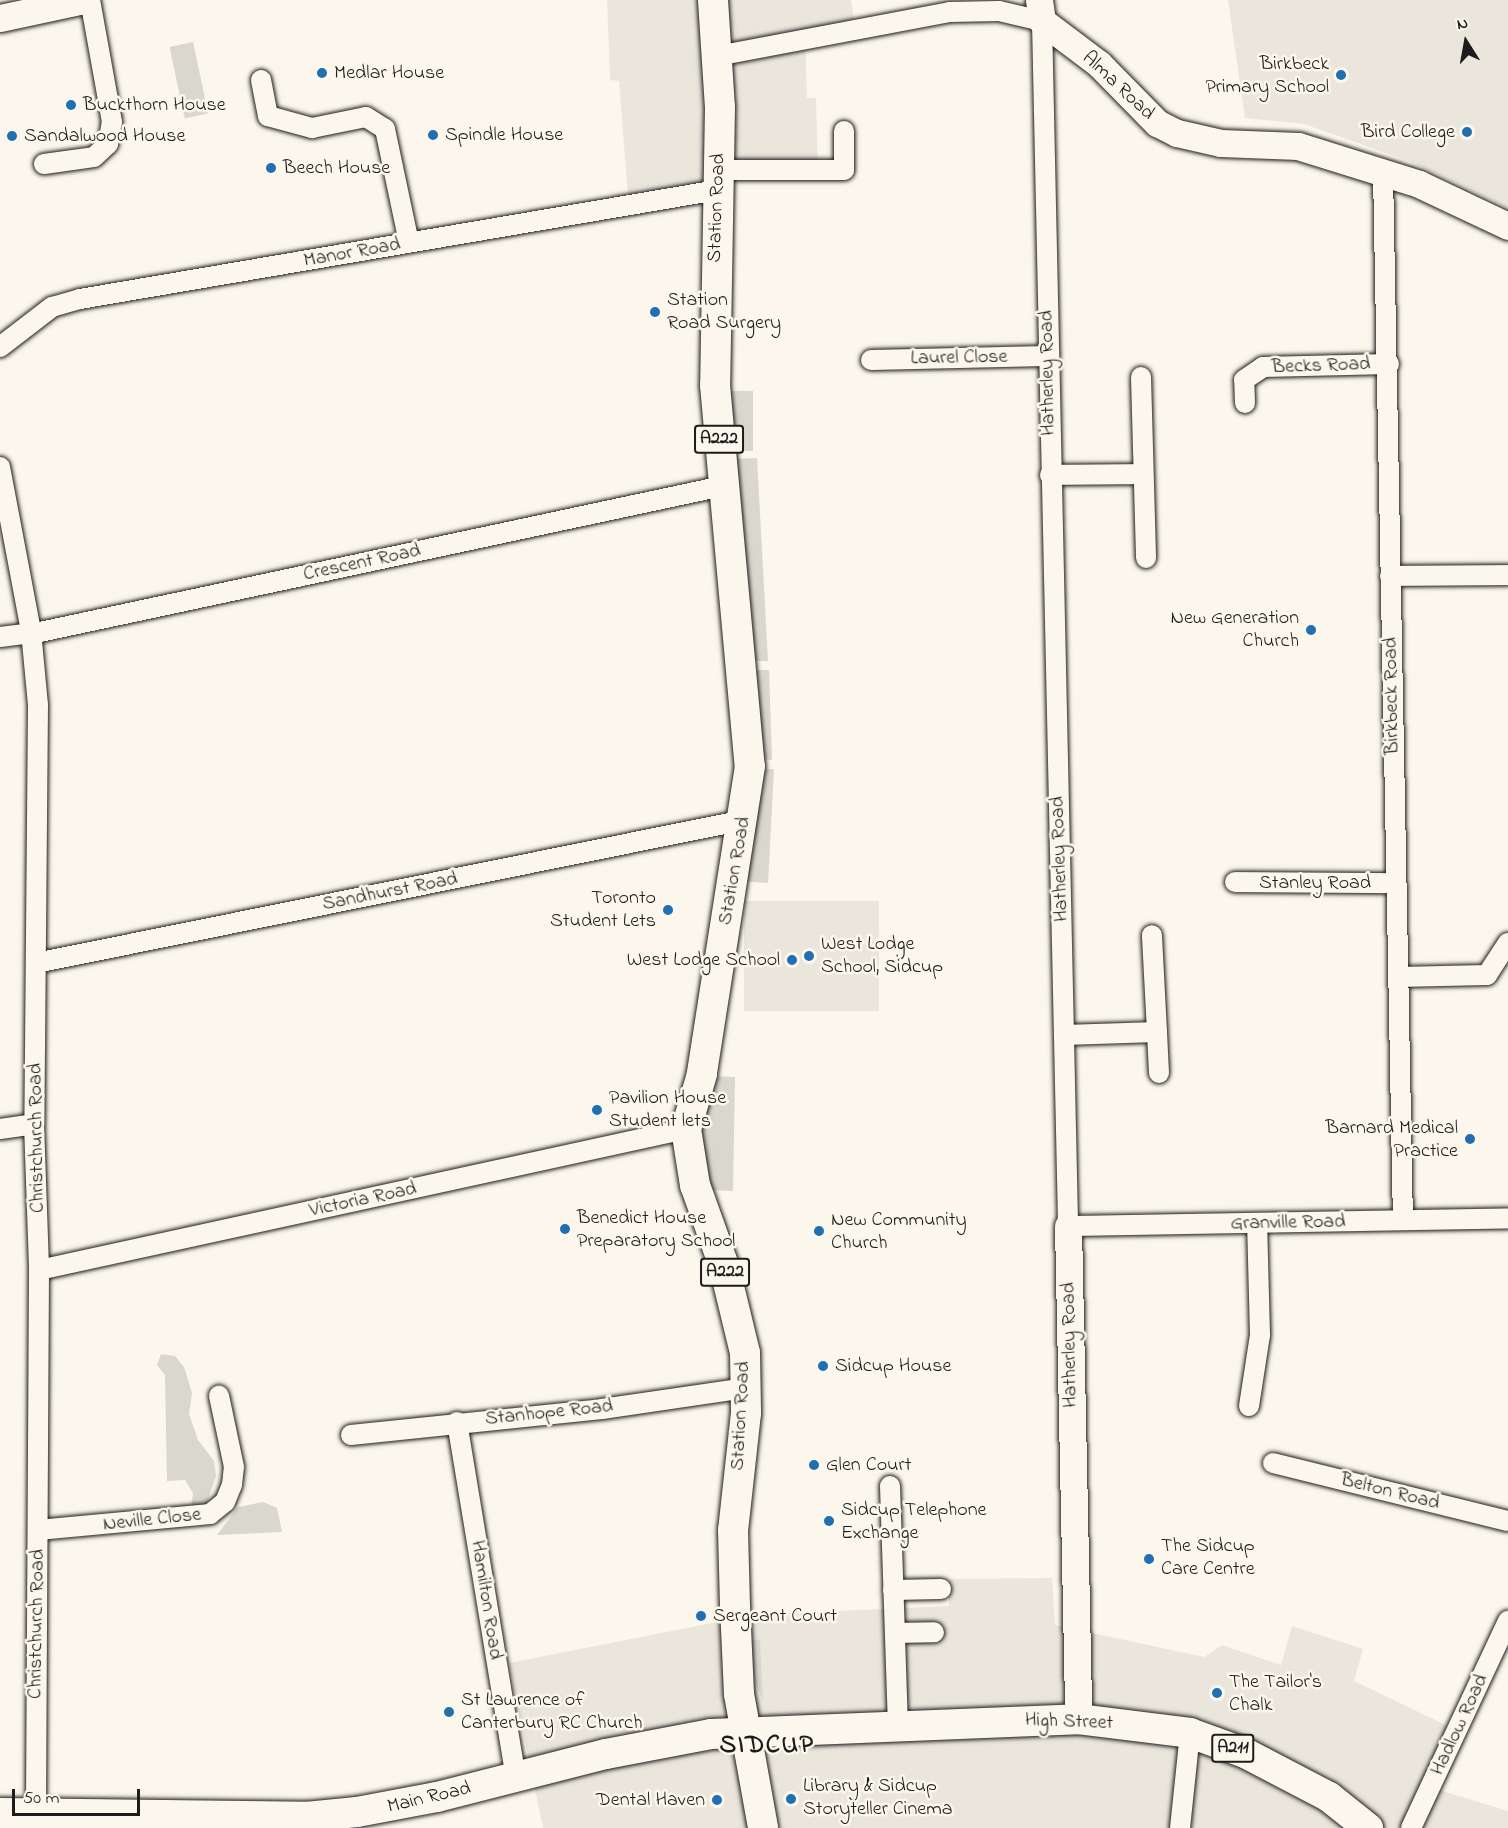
<!DOCTYPE html>
<html>
<head>
<meta charset="utf-8">
<style>
	body { margin:0 }
	#map { position:relative; width:1508px; height:1828px; overflow:hidden; background:#fbf7ec; font-family:"Indie Flower",sans-serif }
	div>[style] { position:absolute }
	.built>* { inset:0; background:#eae6dc; transform-origin:0 0 }
	.green>* { inset:0; background:#dad7ce; transform-origin:0 0 }
	.roads { filter:drop-shadow(0 0 2px #1c1c1c) drop-shadow(0 0 2px #1c1c1c) }
	.street>* { height:20px; margin:-10px; padding:0 10px; transform-origin:10px; border-radius:10px; background:#fbf7ec }
	.secondary>* { height:27px; margin:-13.5px; padding:0 13.5px; transform-origin:13.5px; border-radius:13.5px; background:#fbf7ec }
	.primary>* { height:30px; margin:-15px; padding:0 15px; transform-origin:15px; border-radius:15px; background:#fbf7ec }
	.dots>* { width:16px; height:16px; translate:-50% -50%; box-sizing:border-box; border:3px solid #fbf7ec; border-radius:50% }
	span { translate:-50% -50%; white-space:nowrap; text-align:center; line-height:1.15; -webkit-text-stroke:5px #fbf7ec; paint-order:stroke }
	.shield-label span { padding:2px 4px; background:#fbf7ec; border:2px solid; border-radius:4px; -webkit-text-stroke-width:0 }
	.shield-label { font-size:18px; color:#1c1c1c; font-weight:700 }
	.poi-label { font-size:20px; color:#1c1c1c }
	.right { translate:-100% -50%; text-align:right }
	.left { translate:0 -50%; text-align:left }
	.street-label { font-size:20px; color:#1c1c1c }
	.district-label { font-size:26px; color:#1c1c1c; font-weight:700; letter-spacing:1.5px }
	.north { position:absolute; left:1436px; top:12px; width:60px; height:60px; -webkit-text-stroke:4px #fbf7ec; paint-order:stroke; rotate:349deg; font-size:16px; font-weight:700; line-height:24px; text-align:center; color:#1c1c1c }
	.north::after { content:''; display:block; margin:auto; width:21px; height:27px; background:#1c1c1c; clip-path:polygon(50% 0,100% 100%,50% 72%,0 100%) }
	.scale { position:absolute; left:12px; top:1789px; width:128px; height:27px; box-sizing:border-box; border:3px solid #1c1c1c; border-top:0; padding-left:8px; font-size:18px; line-height:21px; white-space:nowrap; color:#1c1c1c; -webkit-text-stroke:4px #fbf7ec; paint-order:stroke }
</style>
</head>
<body>
<div id="map">
	<div class="built">
		<i style="clip-path:polygon(607px 0,851px 0,854px 21px,805px 30px,807px 98px,816px 98px,818px 170px,628px 195px,619px 81px,610px 80px)"></i>
		<i style="clip-path:polygon(1228px 0,1508px 0,1508px 208px,1409px 161px,1304px 124px,1245px 118px)"></i>
		<i style="left:744px;top:901px;width:135px;height:110px"></i>
		<i style="clip-path:polygon(1052px 1578px,1055px 1625px,1204px 1657px,1222px 1645px,1281px 1665px,1292px 1626px,1363px 1649px,1354px 1681px,1452px 1728px,1426px 1786px,1508px 1811px,1508px 1828px,543px 1828px,509px 1663px,753px 1615px,949px 1606px,949px 1579px)"></i>
	</div>
	<div class="green">
		<i style="left:193px;top:42px;width:73px;height:24px;rotate:78deg"></i>
		<i style="left:724px;top:391px;width:29px;height:60px"></i>
		<i style="clip-path:polygon(757px 458px,768px 661px,751px 661px,730px 459px)"></i>
		<i style="clip-path:polygon(752px 670px,769px 670px,772px 760px,761px 759px)"></i>
		<i style="clip-path:polygon(761px 769px,774px 769px,768px 883px,741px 881px)"></i>
		<i style="clip-path:polygon(708px 1076px,735px 1077px,733px 1191px,707px 1190px,699px 1119px)"></i>
		<i style="clip-path:polygon(161px 1354px,175px 1356px,184px 1367px,192px 1393px,189px 1414px,198px 1440px,214px 1461px,216px 1476px,206px 1505px,191px 1507px,193px 1493px,185px 1480px,167px 1481px,165px 1375px,157px 1365px)"></i>
		<i style="clip-path:polygon(263px 1502px,277px 1508px,282px 1532px,217px 1535px,238px 1507px)"></i>
		<i style="clip-path:polygon(750px 1640px,760px 1640px,763px 1700px,754px 1681px)"></i>
	</div>
	<div class="roads">
		<div class="street">
			<i style="left:717px;top:56px;width:237px;rotate:-10.7deg"></i>
			<i style="left:950px;top:12px;width:49px;rotate:-1.2deg"></i>
			<i style="left:999px;top:11px;width:44px;rotate:13.1deg"></i>
			<i style="left:1042px;top:21px;width:1205px;rotate:88.76deg"></i>
			<i style="left:1068px;top:1226px;width:440px;rotate:-1deg"></i>
			<i style="left:261px;top:80px;width:37px;rotate:79deg"></i>
			<i style="left:268px;top:116px;width:46px;rotate:15.3deg"></i>
			<i style="left:312px;top:128px;width:55px;rotate:-11.5deg"></i>
			<i style="left:366px;top:117px;width:22px;rotate:32deg"></i>
			<i style="left:385px;top:129px;width:116px;rotate:78.1deg"></i>
			<i style="left:44px;top:164px;width:50px;rotate:-8deg"></i>
			<i style="left:94px;top:157px;width:19px;rotate:-43deg"></i>
			<i style="left:108px;top:144px;width:22px;rotate:-80deg"></i>
			<i style="left:112px;top:122px;width:124px;rotate:-100.2deg"></i>
			<i style="left:718px;top:170px;width:126px"></i>
			<i style="left:844px;top:170px;width:39px;rotate:-90deg"></i>
			<i style="left:1383px;top:172px;width:1048px;rotate:88.91deg"></i>
			<i style="left:0;top:347px;width:66px;rotate:-37.6deg"></i>
			<i style="left:52px;top:307px;width:29px;rotate:-16deg"></i>
			<i style="left:80px;top:299px;width:647px;rotate:-9.7deg"></i>
			<i style="left:871px;top:360px;width:176px;rotate:-1.3deg"></i>
			<i style="left:1141px;top:377px;width:181px;rotate:88.4deg"></i>
			<i style="left:1245px;top:403px;width:23px;rotate:-92deg"></i>
			<i style="left:1244px;top:380px;width:23px;rotate:-34deg"></i>
			<i style="left:1263px;top:367px;width:126px;rotate:-1.4deg"></i>
			<i style="left:0;top:467px;width:167px;rotate:79.3deg"></i>
			<i style="left:31px;top:631px;width:74px;rotate:84.6deg"></i>
			<i style="left:38px;top:705px;width:419px;rotate:90.5deg"></i>
			<i style="left:34px;top:1124px;width:146px;rotate:88deg"></i>
			<i style="left:39px;top:1270px;width:543px;rotate:90.32deg"></i>
			<i style="left:1050px;top:475px;width:93px;rotate:-0.6deg"></i>
			<i style="left:1390px;top:576px;width:118px;rotate:-0.5deg"></i>
			<i style="left:0;top:637px;width:40px;rotate:-7.1deg"></i>
			<i style="left:40px;top:632px;width:698px;rotate:-12.07deg"></i>
			<i style="left:1235px;top:882px;width:161px;rotate:0.4deg"></i>
			<i style="left:36px;top:963px;width:722px;rotate:-11.42deg"></i>
			<i style="left:1398px;top:977px;width:89px;rotate:-1.3deg"></i>
			<i style="left:1487px;top:975px;width:38px;rotate:-57deg"></i>
			<i style="left:1157px;top:1032px;width:41px;rotate:87.2deg"></i>
			<i style="left:1064px;top:1035px;width:93px;rotate:-1.8deg"></i>
			<i style="left:1157px;top:1032px;width:97px;rotate:-93deg"></i>
			<i style="left:0;top:1129px;width:34px;rotate:-8deg"></i>
			<i style="left:39px;top:1270px;width:662px;rotate:-12.29deg"></i>
			<i style="left:1249px;top:1406px;width:72px;rotate:-81.2deg"></i>
			<i style="left:1260px;top:1335px;width:111px;rotate:-91.5deg"></i>
			<i style="left:457px;top:1422px;width:360px;rotate:80.6deg"></i>
			<i style="left:351px;top:1435px;width:252px;rotate:-5.9deg"></i>
			<i style="left:602px;top:1409px;width:146px;rotate:-8.3deg"></i>
			<i style="left:1273px;top:1463px;width:242px;rotate:13.9deg"></i>
			<i style="left:890px;top:1486px;width:238px;rotate:88.1deg"></i>
			<i style="left:38px;top:1530px;width:173px;rotate:-5.3deg"></i>
			<i style="left:210px;top:1514px;width:19px;rotate:-39deg"></i>
			<i style="left:225px;top:1502px;width:18px;rotate:-68deg"></i>
			<i style="left:232px;top:1485px;width:18px;rotate:-84deg"></i>
			<i style="left:234px;top:1467px;width:73px;rotate:-101.9deg"></i>
			<i style="left:893px;top:1590px;width:48px;rotate:-1.2deg"></i>
			<i style="left:895px;top:1633px;width:39px;rotate:-1deg"></i>
			<i style="left:1180px;top:1828px;width:96px;rotate:-84deg"></i>
			<i style="left:1411px;top:1828px;width:229px;rotate:-64.9deg"></i>
		</div>
		<div class="secondary">
			<i style="left:1039px;top:0;width:21px;rotate:82deg"></i>
			<i style="left:1042px;top:21px;width:71px;rotate:37deg"></i>
			<i style="left:1099px;top:64px;width:83px;rotate:45.5deg"></i>
			<i style="left:1157px;top:123px;width:22px;rotate:27deg"></i>
			<i style="left:1177px;top:133px;width:45px;rotate:12.8deg"></i>
			<i style="left:1221px;top:143px;width:77px;rotate:2.2deg"></i>
			<i style="left:1298px;top:146px;width:127px;rotate:17.4deg"></i>
			<i style="left:1419px;top:184px;width:98px;rotate:25.3deg"></i>
			<i style="left:0;top:18px;width:87px;rotate:-12deg"></i>
			<i style="left:1068px;top:1226px;width:493px;rotate:88.8deg"></i>
		</div>
		<div class="primary">
			<i style="left:713px;top:0;width:107px;rotate:86.3deg"></i>
			<i style="left:720px;top:107px;width:278px;rotate:91deg"></i>
			<i style="left:715px;top:385px;width:383px;rotate:84.8deg"></i>
			<i style="left:750px;top:766px;width:312px;rotate:98.9deg"></i>
			<i style="left:702px;top:1074px;width:57px;rotate:106.2deg"></i>
			<i style="left:686px;top:1129px;width:57px;rotate:80.9deg"></i>
			<i style="left:695px;top:1185px;width:86px;rotate:70.3deg"></i>
			<i style="left:724px;top:1266px;width:89px;rotate:76.4deg"></i>
			<i style="left:745px;top:1353px;width:60px;rotate:89deg"></i>
			<i style="left:746px;top:1413px;width:118px;rotate:96.3deg"></i>
			<i style="left:733px;top:1530px;width:76px;rotate:88.5deg"></i>
			<i style="left:735px;top:1606px;width:88px;rotate:87.4deg"></i>
			<i style="left:739px;top:1694px;width:136px;rotate:79.8deg"></i>
			<i style="left:0;top:1813px;width:306px;rotate:0.7deg"></i>
			<i style="left:306px;top:1817px;width:51px;rotate:-5.6deg"></i>
			<i style="left:357px;top:1812px;width:81px;rotate:-10.6deg"></i>
			<i style="left:437px;top:1797px;width:174px;rotate:-14.3deg"></i>
			<i style="left:606px;top:1754px;width:107px;rotate:-10.8deg"></i>
			<i style="left:711px;top:1734px;width:367px;rotate:-2.3deg"></i>
			<i style="left:1078px;top:1719px;width:113px;rotate:7.1deg"></i>
			<i style="left:1190px;top:1733px;width:59px;rotate:20deg"></i>
			<i style="left:1245px;top:1753px;width:95px;rotate:27.6deg"></i>
			<i style="left:1329px;top:1797px;width:50px;rotate:38.5deg"></i>
		</div>
	</div>
	<div class="dots">
		<i style="left:322px;top:73px;background:#1f6fb2"></i>
		<i style="left:1341px;top:75px;background:#1f6fb2"></i>
		<i style="left:71px;top:105px;background:#1f6fb2"></i>
		<i style="left:1467px;top:132px;background:#1f6fb2"></i>
		<i style="left:433px;top:135px;background:#1f6fb2"></i>
		<i style="left:12px;top:136px;background:#1f6fb2"></i>
		<i style="left:271px;top:168px;background:#1f6fb2"></i>
		<i style="left:655px;top:312px;background:#1f6fb2"></i>
		<i style="left:1311px;top:630px;background:#1f6fb2"></i>
		<i style="left:668px;top:910px;background:#1f6fb2"></i>
		<i style="left:809px;top:956px;background:#1f6fb2"></i>
		<i style="left:792px;top:960px;background:#1f6fb2"></i>
		<i style="left:597px;top:1110px;background:#1f6fb2"></i>
		<i style="left:1470px;top:1139px;background:#1f6fb2"></i>
		<i style="left:565px;top:1229px;background:#1f6fb2"></i>
		<i style="left:819px;top:1231px;background:#1f6fb2"></i>
		<i style="left:823px;top:1366px;background:#1f6fb2"></i>
		<i style="left:814px;top:1465px;background:#1f6fb2"></i>
		<i style="left:829px;top:1521px;background:#1f6fb2"></i>
		<i style="left:1149px;top:1559px;background:#1f6fb2"></i>
		<i style="left:701px;top:1616px;background:#1f6fb2"></i>
		<i style="left:1217px;top:1693px;background:#1f6fb2"></i>
		<i style="left:449px;top:1712px;background:#1f6fb2"></i>
		<i style="left:791px;top:1799px;background:#1f6fb2"></i>
		<i style="left:717px;top:1800px;background:#1f6fb2"></i>
	</div>
	<div class="shield-label">
		<span style="left:719px;top:439px">A222</span>
		<span style="left:725px;top:1272px">A222</span>
		<span style="left:1233px;top:1748px">A211</span>
	</div>
	<div class="poi-label">
		<span class="right" style="left:1329px;top:76px">Birkbeck<br>Primary School</span>
		<span class="left" style="left:334px;top:73px">Medlar House</span>
		<span class="left" style="left:83px;top:105px">Buckthorn House</span>
		<span class="right" style="left:1455px;top:132px">Bird College</span>
		<span class="left" style="left:445px;top:135px">Spindle House</span>
		<span class="left" style="left:24px;top:136px">Sandalwood House</span>
		<span class="left" style="left:283px;top:168px">Beech House</span>
		<span class="left" style="left:667px;top:312px">Station<br>Road Surgery</span>
		<span class="right" style="left:1299px;top:630px">New Generation<br>Church</span>
		<span class="right" style="left:656px;top:910px">Toronto<br>Student Lets</span>
		<span class="left" style="left:821px;top:956px">West Lodge<br>School, Sidcup</span>
		<span class="right" style="left:780px;top:960px">West Lodge School</span>
		<span class="left" style="left:609px;top:1110px">Pavilion House<br>Student lets</span>
		<span class="right" style="left:1458px;top:1140px">Barnard Medical<br>Practice</span>
		<span class="left" style="left:577px;top:1230px">Benedict House<br>Preparatory School</span>
		<span class="left" style="left:831px;top:1232px">New Community<br>Church</span>
		<span class="left" style="left:835px;top:1366px">Sidcup House</span>
		<span class="left" style="left:826px;top:1465px">Glen Court</span>
		<span class="left" style="left:841px;top:1522px">Sidcup Telephone<br>Exchange</span>
		<span class="left" style="left:1161px;top:1558px">The Sidcup<br>Care Centre</span>
		<span class="left" style="left:713px;top:1616px">Sergeant Court</span>
		<span class="left" style="left:1229px;top:1694px">The Tailor's<br>Chalk</span>
		<span class="left" style="left:461px;top:1712px">St Lawrence of<br>Canterbury RC Church</span>
		<span class="left" style="left:803px;top:1798px">Library &amp; Sidcup<br>Storyteller Cinema</span>
		<span class="right" style="left:705px;top:1800px">Dental Haven</span>
	</div>
	<div class="street-label">
		<span style="left:1118px;top:86px;rotate:43deg">Alma Road</span>
		<span style="left:717px;top:208px;rotate:-88deg">Station Road</span>
		<span style="left:352px;top:253px;rotate:-10deg">Manor Road</span>
		<span style="left:959px;top:358px;rotate:-1deg">Laurel Close</span>
		<span style="left:1321px;top:366px;rotate:-2deg">Becks Road</span>
		<span style="left:1048px;top:373px;rotate:-91deg">Hatherley Road</span>
		<span style="left:362px;top:563px;rotate:-12deg">Crescent Road</span>
		<span style="left:1392px;top:696px;rotate:-91deg">Birkbeck Road</span>
		<span style="left:1060px;top:859px;rotate:-92deg">Hatherley Road</span>
		<span style="left:735px;top:871px;rotate:-80deg">Station Road</span>
		<span style="left:1315px;top:883px">Stanley Road</span>
		<span style="left:390px;top:892px;rotate:-11deg">Sandhurst Road</span>
		<span style="left:37px;top:1138px;rotate:-91deg">Christchurch Road</span>
		<span style="left:363px;top:1200px;rotate:-12deg">Victoria Road</span>
		<span style="left:1288px;top:1223px;rotate:-1deg">Granville Road</span>
		<span style="left:1070px;top:1345px;rotate:-91deg">Hatherley Road</span>
		<span style="left:549px;top:1413px;rotate:-6deg">Stanhope Road</span>
		<span style="left:741px;top:1416px;rotate:-87deg">Station Road</span>
		<span style="left:1390px;top:1492px;rotate:14deg">Belton Road</span>
		<span style="left:152px;top:1520px;rotate:-6deg">Neville Close</span>
		<span style="left:486px;top:1600px;rotate:81deg">Hamilton Road</span>
		<span style="left:37px;top:1624px;rotate:-89deg">Christchurch Road</span>
		<span style="left:1069px;top:1722px;rotate:2deg">High Street</span>
		<span style="left:1460px;top:1725px;rotate:-65deg">Hadlow Road</span>
		<span style="left:429px;top:1798px;rotate:-13deg">Main Road</span>
	</div>
	<div class="district-label">
		<span style="left:767px;top:1747px">SIDCUP</span>
	</div>
	<div class="north">N</div>
	<div class="scale">50 m</div>
</div>
</body>
</html>
